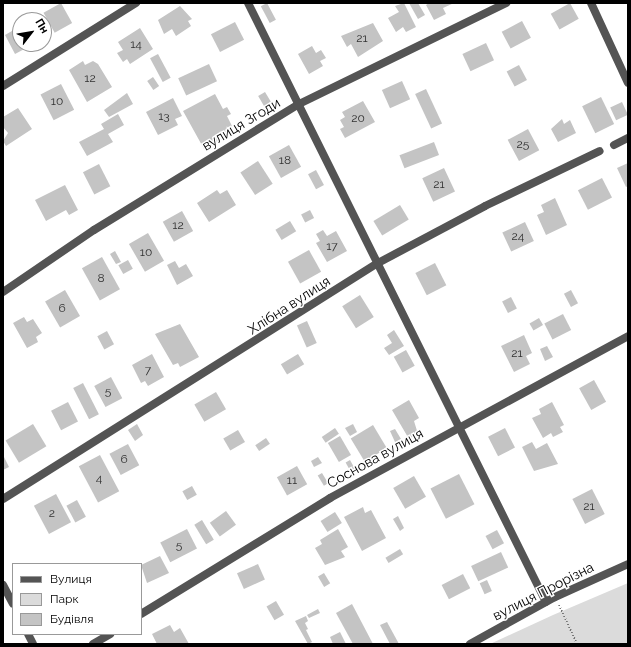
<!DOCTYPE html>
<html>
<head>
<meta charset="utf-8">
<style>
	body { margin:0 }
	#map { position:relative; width:631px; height:647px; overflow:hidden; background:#fff; font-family:Raleway,sans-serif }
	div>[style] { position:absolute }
	.green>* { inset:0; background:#dbdbdb }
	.building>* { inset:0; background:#c4c4c4; transform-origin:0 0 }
	.path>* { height:2px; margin-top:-1px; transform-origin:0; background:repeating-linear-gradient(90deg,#767676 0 1px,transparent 0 3px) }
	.street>* { height:8px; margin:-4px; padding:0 4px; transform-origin:4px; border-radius:4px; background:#545454 }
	span { translate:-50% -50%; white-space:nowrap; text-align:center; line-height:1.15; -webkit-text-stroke:3px #fff; paint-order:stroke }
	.number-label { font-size:12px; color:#313131 }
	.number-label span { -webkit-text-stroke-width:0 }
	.street-label { font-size:14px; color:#000 }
	.frame { position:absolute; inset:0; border:4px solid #000; pointer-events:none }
	.legend { position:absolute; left:12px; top:563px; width:130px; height:72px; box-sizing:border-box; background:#fff; border:1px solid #999; margin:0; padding:5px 7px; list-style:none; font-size:12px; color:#000 }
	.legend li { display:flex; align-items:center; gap:8px; height:20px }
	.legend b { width:20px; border:1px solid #999 }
	.north { position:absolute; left:12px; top:12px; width:40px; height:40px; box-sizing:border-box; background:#fff; border:1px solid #999; border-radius:50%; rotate:59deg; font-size:11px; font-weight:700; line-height:16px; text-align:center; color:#000 }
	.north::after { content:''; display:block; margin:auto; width:14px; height:18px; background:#000; clip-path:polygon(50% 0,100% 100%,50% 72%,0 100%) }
</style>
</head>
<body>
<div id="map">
	<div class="green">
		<i style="clip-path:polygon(628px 583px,628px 644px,490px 644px,553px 615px)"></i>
	</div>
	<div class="building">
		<i style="left:61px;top:3px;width:23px;height:20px;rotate:61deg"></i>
		<i style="left:267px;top:3px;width:19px;height:7px;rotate:62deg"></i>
		<i style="clip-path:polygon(404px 3px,416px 27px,406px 32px,403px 27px,396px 32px,388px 18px,399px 12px,395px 6px)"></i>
		<i style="clip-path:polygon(409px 3px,418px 3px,425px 15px,418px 19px)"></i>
		<i style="clip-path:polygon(429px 3px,454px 3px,443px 8px,446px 14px,434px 20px,426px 5px)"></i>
		<i style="left:570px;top:3px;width:18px;height:22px;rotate:61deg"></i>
		<i style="clip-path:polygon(180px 6px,192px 19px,188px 21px,191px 26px,176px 36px,172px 29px,164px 34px,158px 20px)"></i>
		<i style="clip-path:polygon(32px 12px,37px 20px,25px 20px,23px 17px)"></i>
		<i style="left:522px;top:21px;width:19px;height:23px;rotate:62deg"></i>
		<i style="left:235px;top:22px;width:20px;height:27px;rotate:63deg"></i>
		<i style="clip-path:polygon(373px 23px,383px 41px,358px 57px,351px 44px,347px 47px,341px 36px)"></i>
		<i style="clip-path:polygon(19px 27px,20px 44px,30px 46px,15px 54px,5px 35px)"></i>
		<i style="clip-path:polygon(140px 28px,153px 49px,130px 64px,127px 59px,123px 62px,117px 53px,123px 50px,118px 42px)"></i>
		<i style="left:486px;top:43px;width:19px;height:26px;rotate:65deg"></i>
		<i style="clip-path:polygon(312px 46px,316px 53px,321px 50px,326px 58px,320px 61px,323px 66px,309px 74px,298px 54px)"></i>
		<i style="left:158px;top:54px;width:27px;height:9px;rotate:62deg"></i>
		<i style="clip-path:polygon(83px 61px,85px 65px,93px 61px,98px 64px,112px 87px,87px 102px,69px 70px)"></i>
		<i style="left:209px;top:64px;width:19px;height:34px;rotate:65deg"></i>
		<i style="left:519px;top:65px;width:17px;height:14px;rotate:62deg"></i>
		<i style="left:153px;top:77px;width:11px;height:7px;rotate:56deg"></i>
		<i style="left:402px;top:81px;width:20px;height:22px;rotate:66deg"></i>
		<i style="left:61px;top:84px;width:29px;height:23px;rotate:63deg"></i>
		<i style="left:426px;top:89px;width:38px;height:12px;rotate:65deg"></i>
		<i style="left:265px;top:92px;width:12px;height:8px;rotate:59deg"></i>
		<i style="clip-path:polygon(127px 93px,133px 104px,109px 117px,104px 110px)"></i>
		<i style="clip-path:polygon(215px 94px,223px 109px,227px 107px,231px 114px,227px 116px,232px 126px,225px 130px,228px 136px,204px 149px,183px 111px)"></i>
		<i style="left:601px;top:97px;width:30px;height:21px;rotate:64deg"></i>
		<i style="clip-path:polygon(173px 98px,182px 116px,175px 119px,178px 125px,158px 135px,146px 112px)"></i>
		<i style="clip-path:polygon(363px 101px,375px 122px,345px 138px,340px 129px,344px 127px,340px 120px,345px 117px,342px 112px)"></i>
		<i style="left:622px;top:102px;width:14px;height:13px;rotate:65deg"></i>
		<i style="clip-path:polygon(18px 108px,32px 129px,6px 146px,3px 141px,8px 133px,3px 127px,3px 117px)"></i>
		<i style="clip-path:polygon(118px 114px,124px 125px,108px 134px,113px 142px,87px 156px,79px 142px,104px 129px,101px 124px)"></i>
		<i style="clip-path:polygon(562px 119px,564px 124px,570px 120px,576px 133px,558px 142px,551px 129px)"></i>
		<i style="left:528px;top:129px;width:24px;height:23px;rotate:62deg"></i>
		<i style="left:434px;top:142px;width:14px;height:37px;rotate:69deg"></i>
		<i style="left:289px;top:145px;width:25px;height:23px;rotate:61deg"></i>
		<i style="left:258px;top:161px;width:27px;height:21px;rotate:57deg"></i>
		<i style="clip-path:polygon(628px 163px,628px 186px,626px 187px,617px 168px)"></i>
		<i style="left:99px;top:164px;width:25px;height:18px;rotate:63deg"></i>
		<i style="left:444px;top:168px;width:26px;height:24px;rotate:65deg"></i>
		<i style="left:316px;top:170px;width:17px;height:9px;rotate:62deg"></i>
		<i style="left:602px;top:178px;width:22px;height:27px;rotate:63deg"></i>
		<i style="clip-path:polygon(65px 185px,78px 210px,69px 215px,66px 210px,46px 221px,35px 200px)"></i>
		<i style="clip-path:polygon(217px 190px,220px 194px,227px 190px,236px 205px,209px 222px,197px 203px)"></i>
		<i style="clip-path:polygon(555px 198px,567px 225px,546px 235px,537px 215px,544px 212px,541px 205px)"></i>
		<i style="left:400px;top:205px;width:17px;height:31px;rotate:59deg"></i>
		<i style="left:310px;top:210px;width:9px;height:10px;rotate:63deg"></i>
		<i style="left:182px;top:211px;width:23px;height:22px;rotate:61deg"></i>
		<i style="left:290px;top:221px;width:12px;height:17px;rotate:59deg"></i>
		<i style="left:525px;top:222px;width:21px;height:25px;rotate:65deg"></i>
		<i style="clip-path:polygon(323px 230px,327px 236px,336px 231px,347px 251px,327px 262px,316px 243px,320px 241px,316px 234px)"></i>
		<i style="left:148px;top:233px;width:32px;height:22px;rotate:60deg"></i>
		<i style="left:309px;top:250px;width:25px;height:24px;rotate:61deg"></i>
		<i style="clip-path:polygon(115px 251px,121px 262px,116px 264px,110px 254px)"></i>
		<i style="left:102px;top:257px;width:37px;height:23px;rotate:61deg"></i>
		<i style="left:128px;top:260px;width:10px;height:11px;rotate:61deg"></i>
		<i style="clip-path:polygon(175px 261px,179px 268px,186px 264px,193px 276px,177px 285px,167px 265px)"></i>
		<i style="left:435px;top:263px;width:25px;height:22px;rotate:63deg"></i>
		<i style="left:65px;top:290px;width:30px;height:23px;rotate:60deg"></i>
		<i style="left:571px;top:290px;width:15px;height:8px;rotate:62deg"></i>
		<i style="left:360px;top:295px;width:26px;height:21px;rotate:58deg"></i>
		<i style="left:511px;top:297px;width:13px;height:10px;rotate:63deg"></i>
		<i style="left:563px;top:314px;width:18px;height:21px;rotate:63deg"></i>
		<i style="clip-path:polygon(24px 317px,27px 322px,33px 319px,42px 333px,36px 337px,38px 342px,27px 348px,13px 323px)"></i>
		<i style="left:539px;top:318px;width:8px;height:11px;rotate:60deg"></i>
		<i style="left:307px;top:321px;width:24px;height:11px;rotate:66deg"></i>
		<i style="clip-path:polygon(180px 324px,199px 357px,180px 367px,178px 363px,173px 365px,155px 334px)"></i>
		<i style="clip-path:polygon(394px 330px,404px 346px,389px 355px,384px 348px,392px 343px,387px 335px)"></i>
		<i style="left:107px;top:331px;width:15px;height:11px;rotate:62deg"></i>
		<i style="clip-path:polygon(524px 335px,532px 353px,526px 356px,530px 364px,514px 372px,501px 346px)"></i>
		<i style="clip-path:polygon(547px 346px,553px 357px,545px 361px,540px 349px)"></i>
		<i style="left:406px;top:350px;width:18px;height:14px;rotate:61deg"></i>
		<i style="clip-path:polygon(152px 354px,164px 377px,148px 386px,145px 381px,141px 383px,132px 365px)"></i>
		<i style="left:298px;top:354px;width:12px;height:20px;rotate:59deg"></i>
		<i style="left:111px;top:377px;width:24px;height:19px;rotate:62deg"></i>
		<i style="left:594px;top:380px;width:25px;height:17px;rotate:61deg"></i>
		<i style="left:83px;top:383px;width:35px;height:11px;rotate:63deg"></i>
		<i style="left:216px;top:392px;width:20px;height:25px;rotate:60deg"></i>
		<i style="clip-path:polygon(409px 400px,419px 418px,414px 421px,418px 434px,409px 439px,392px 410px)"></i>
		<i style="left:68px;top:402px;width:22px;height:19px;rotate:63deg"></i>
		<i style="clip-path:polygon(552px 402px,564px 425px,560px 427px,563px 432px,553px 437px,551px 433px,543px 438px,532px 418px,541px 414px,539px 409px)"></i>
		<i style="left:33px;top:424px;width:26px;height:32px;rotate:59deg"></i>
		<i style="clip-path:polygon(137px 424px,143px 435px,135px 441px,128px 430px)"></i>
		<i style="clip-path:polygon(353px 424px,357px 432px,350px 436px,345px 428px)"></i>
		<i style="left:373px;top:425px;width:27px;height:26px;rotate:59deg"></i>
		<i style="left:335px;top:428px;width:7px;height:16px;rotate:56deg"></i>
		<i style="left:505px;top:428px;width:22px;height:19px;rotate:63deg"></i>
		<i style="clip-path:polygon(395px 429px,401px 439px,395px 442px,390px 431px)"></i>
		<i style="left:238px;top:430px;width:14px;height:17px;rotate:60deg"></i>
		<i style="left:340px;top:436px;width:22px;height:14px;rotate:60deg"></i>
		<i style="left:266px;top:438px;width:7px;height:13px;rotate:56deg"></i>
		<i style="clip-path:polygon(532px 442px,536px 449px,547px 443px,558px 464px,534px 471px,522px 447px)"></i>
		<i style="left:128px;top:444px;width:24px;height:21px;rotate:62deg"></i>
		<i style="clip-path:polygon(3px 455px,9px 467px,3px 470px)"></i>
		<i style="left:100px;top:455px;width:41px;height:24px;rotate:62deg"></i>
		<i style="clip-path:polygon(318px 457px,322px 463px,314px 467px,311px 461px)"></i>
		<i style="left:350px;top:460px;width:10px;height:5px;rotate:61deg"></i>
		<i style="left:297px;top:466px;width:21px;height:23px;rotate:61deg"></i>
		<i style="left:322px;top:473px;width:12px;height:5px;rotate:59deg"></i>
		<i style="left:459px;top:474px;width:34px;height:32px;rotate:63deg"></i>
		<i style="left:414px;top:476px;width:24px;height:24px;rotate:60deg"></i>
		<i style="left:192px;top:486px;width:10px;height:11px;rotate:61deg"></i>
		<i style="left:592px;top:489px;width:28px;height:22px;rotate:63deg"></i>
		<i style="left:56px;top:494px;width:32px;height:25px;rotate:62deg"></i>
		<i style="left:77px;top:500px;width:19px;height:12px;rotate:62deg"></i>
		<i style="clip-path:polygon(363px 507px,365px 513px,371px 510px,386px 538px,362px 551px,344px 517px)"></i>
		<i style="left:226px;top:511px;width:17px;height:20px;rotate:54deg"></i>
		<i style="left:335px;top:512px;width:13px;height:17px;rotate:58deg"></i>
		<i style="clip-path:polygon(398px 516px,404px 528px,400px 531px,393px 519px)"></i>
		<i style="left:202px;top:520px;width:23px;height:9px;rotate:59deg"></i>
		<i style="left:187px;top:529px;width:22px;height:30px;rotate:63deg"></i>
		<i style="clip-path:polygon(338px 529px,348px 547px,341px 551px,345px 557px,325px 565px,315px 548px,322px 544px,320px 540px)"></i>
		<i style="left:497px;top:530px;width:15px;height:13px;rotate:62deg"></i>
		<i style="left:400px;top:549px;width:6px;height:17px;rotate:59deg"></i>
		<i style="left:501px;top:552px;width:17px;height:33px;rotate:65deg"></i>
		<i style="clip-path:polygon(160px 556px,169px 573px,147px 583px,141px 565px)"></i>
		<i style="left:258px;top:564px;width:17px;height:23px;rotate:66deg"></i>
		<i style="left:324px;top:573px;width:12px;height:7px;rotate:59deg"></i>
		<i style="left:463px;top:574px;width:16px;height:24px;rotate:63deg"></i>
		<i style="left:487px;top:580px;width:12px;height:8px;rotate:66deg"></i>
		<i style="left:276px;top:601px;width:16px;height:11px;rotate:60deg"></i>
		<i style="clip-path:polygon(352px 604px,373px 644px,353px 644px,336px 613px)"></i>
		<i style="clip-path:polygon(318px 609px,320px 613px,309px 618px,307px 615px)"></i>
		<i style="clip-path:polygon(306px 616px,308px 621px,305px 623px,308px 629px,306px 630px,312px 642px,308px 644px,295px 621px)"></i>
		<i style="clip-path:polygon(387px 622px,399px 644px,390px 644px,380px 625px)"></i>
		<i style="clip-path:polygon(170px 625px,174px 632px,180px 628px,189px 644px,157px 644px,152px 634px)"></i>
		<i style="clip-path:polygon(340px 632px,346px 644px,333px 644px,330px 637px)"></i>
	</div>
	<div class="path">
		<i style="left:559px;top:605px;width:43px;rotate:65.2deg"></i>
	</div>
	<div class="street">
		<i style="left:248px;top:3px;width:669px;rotate:63.55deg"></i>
		<i style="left:591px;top:3px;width:88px;rotate:65.2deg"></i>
		<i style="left:3px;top:86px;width:157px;rotate:-32deg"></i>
		<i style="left:614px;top:145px;width:16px;rotate:-27deg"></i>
		<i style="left:3px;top:292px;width:110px;rotate:-34.3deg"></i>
		<i style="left:94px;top:230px;width:238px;rotate:-31.6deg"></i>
		<i style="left:297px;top:105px;width:233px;rotate:-26deg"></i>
		<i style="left:3px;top:499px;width:443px;rotate:-32.2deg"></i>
		<i style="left:378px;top:263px;width:121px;rotate:-28deg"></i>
		<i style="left:485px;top:206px;width:127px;rotate:-25.6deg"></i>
		<i style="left:3px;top:585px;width:21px;rotate:62deg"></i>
		<i style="left:141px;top:614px;width:222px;rotate:-31.5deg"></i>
		<i style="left:330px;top:498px;width:339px;rotate:-28.5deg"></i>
		<i style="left:28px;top:634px;width:11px;rotate:63deg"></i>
		<i style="left:93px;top:644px;width:20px;rotate:-30deg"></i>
		<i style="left:470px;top:644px;width:97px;rotate:-28.9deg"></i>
		<i style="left:555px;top:597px;width:80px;rotate:-24.3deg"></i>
	</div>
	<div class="number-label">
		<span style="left:362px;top:39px">21</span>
		<span style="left:136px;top:45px">14</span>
		<span style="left:90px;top:79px">12</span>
		<span style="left:57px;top:102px">10</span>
		<span style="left:164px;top:117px">13</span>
		<span style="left:358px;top:119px">20</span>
		<span style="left:523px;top:145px">25</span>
		<span style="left:285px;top:161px">18</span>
		<span style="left:439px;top:185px">21</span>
		<span style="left:178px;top:226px">12</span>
		<span style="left:518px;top:237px">24</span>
		<span style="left:332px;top:247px">17</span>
		<span style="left:146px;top:253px">10</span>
		<span style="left:101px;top:279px">8</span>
		<span style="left:62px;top:309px">6</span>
		<span style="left:517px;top:354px">21</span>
		<span style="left:148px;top:371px">7</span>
		<span style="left:108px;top:392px">5</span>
		<span style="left:124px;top:460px">6</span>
		<span style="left:99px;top:479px">4</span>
		<span style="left:292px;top:481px">11</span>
		<span style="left:589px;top:507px">21</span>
		<span style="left:52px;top:514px">2</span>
		<span style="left:179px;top:546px">5</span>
	</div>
	<div class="street-label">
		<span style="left:241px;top:124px;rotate:-31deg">вулиця Згоди</span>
		<span style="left:289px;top:305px;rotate:-33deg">Хлібна вулиця</span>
		<span style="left:375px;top:458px;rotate:-29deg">Соснова вулиця</span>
		<span style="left:543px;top:591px;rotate:-27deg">вулиця Прорізна</span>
	</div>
	<div class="frame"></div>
	<ul class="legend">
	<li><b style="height:5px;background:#545454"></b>Вулиця</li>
	<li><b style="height:11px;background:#dbdbdb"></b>Парк</li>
	<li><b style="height:11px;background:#c4c4c4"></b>Будівля</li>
	</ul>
	<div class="north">Пн</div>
</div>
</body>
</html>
